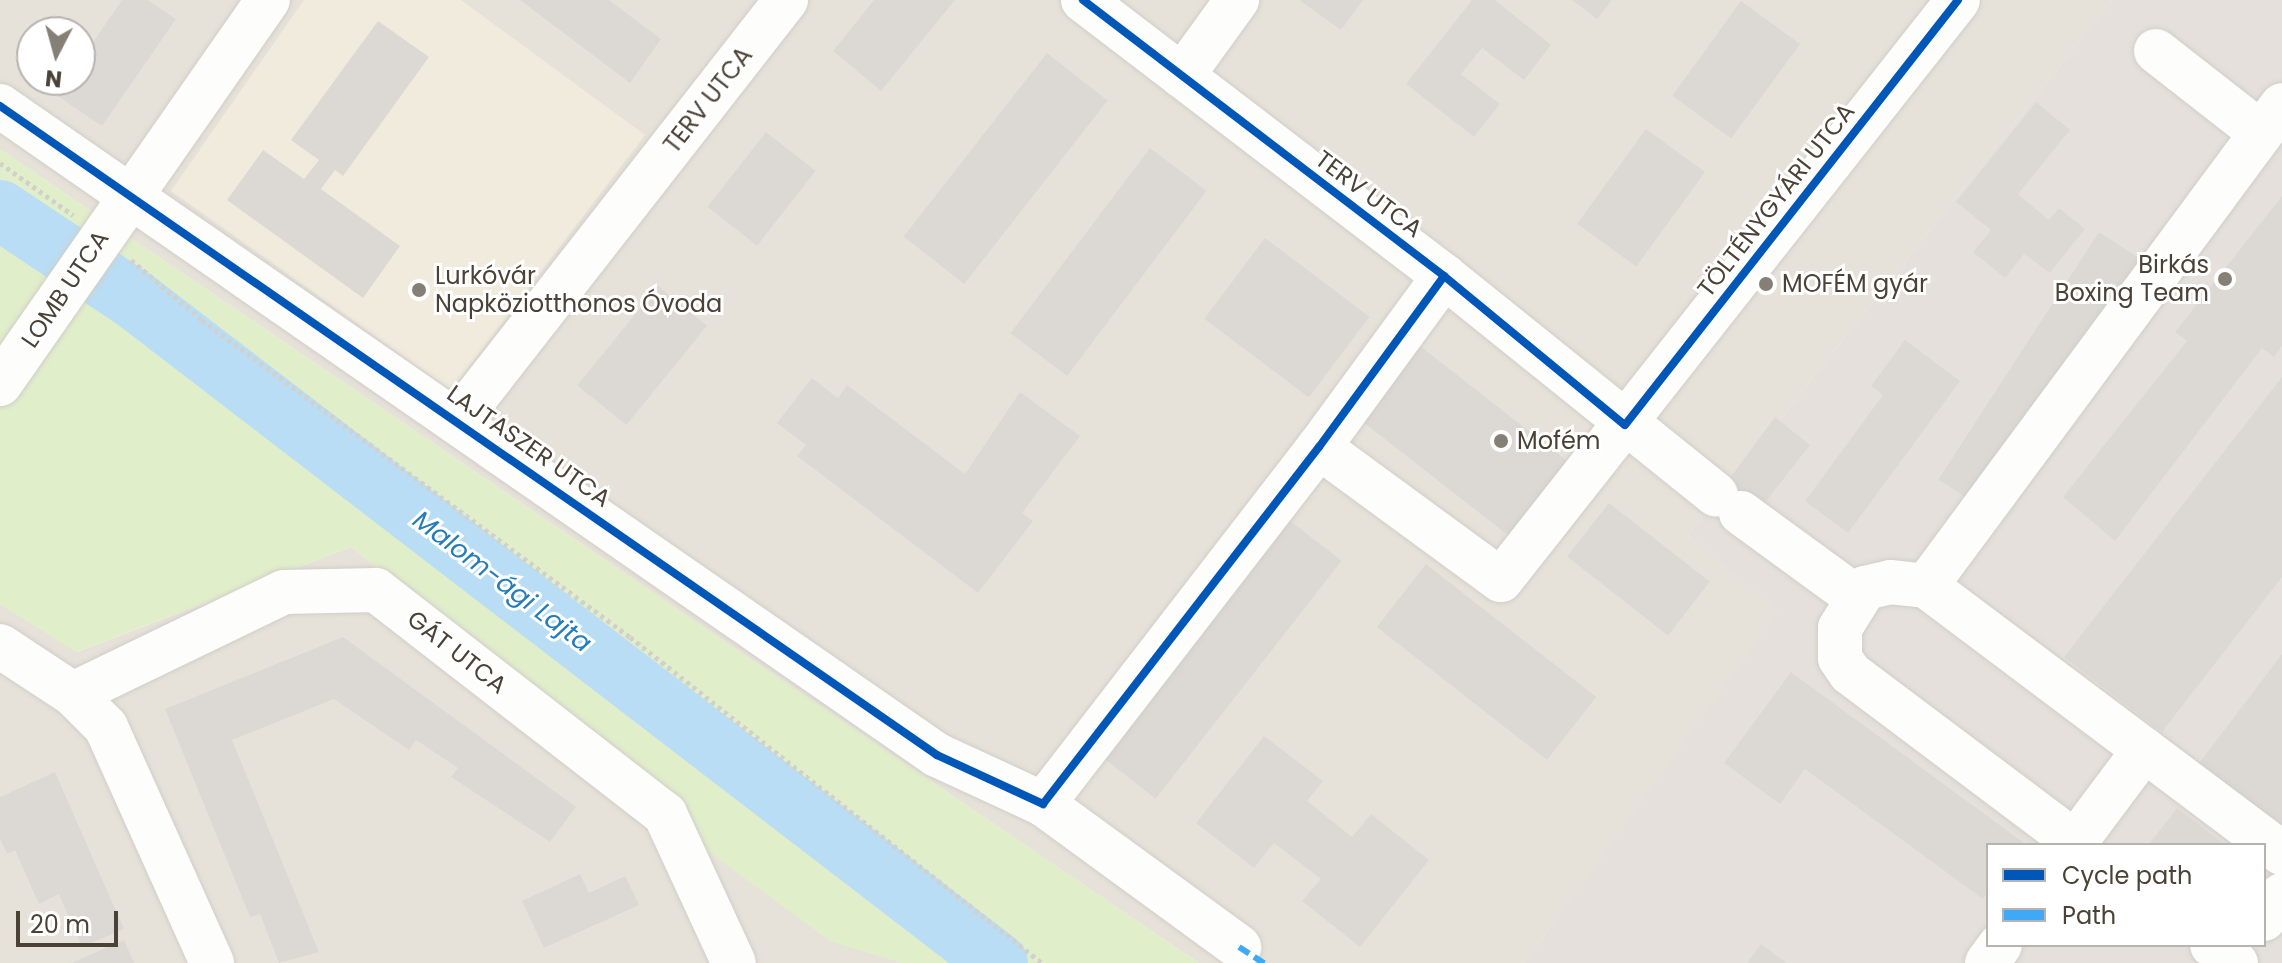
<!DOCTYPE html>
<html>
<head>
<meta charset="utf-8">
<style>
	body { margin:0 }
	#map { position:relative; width:2282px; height:963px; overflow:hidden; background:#f3f0ec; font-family:Poppins,sans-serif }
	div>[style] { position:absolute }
	.residential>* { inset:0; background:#e7e2d9 }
	.industrial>* { inset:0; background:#e5e0db }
	.education>* { inset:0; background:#f1ebdd }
	.green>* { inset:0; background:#e1eeca }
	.river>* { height:60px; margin:-30px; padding:0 30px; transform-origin:30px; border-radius:30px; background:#b9ddf4 }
	.building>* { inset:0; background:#dcd9d4; transform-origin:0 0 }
	.path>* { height:5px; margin-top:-2.5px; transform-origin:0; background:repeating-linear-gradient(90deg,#d3d0cb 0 4px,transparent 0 8px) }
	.roads { filter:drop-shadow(0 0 2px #d1cec9) drop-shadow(0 0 2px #d1cec9) }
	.minor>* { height:44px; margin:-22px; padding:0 22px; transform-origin:22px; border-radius:22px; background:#fdfdfc }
	.quiet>* { height:6px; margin-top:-3px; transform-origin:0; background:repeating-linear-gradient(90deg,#3fa9f5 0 12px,transparent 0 18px) }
	.cycleway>* { height:8px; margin:-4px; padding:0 4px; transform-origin:4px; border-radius:4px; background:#0057b8 }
	.dots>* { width:22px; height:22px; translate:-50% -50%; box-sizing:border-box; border:4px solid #fff; border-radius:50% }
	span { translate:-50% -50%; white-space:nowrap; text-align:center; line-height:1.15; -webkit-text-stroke:6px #fff; paint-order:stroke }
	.street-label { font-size:24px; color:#4a4236 }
	.poi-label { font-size:24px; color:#4a4236 }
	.right { translate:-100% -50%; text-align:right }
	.left { translate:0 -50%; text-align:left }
	.water-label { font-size:26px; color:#247cb8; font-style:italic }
	.legend { position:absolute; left:1986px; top:843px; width:280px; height:104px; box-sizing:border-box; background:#fff; border:2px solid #b7b3af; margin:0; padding:10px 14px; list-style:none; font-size:24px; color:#4a4236 }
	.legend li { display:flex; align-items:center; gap:16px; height:40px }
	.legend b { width:40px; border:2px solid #b7b3af }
	.north { position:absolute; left:16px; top:16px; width:80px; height:80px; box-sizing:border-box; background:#fff; border:2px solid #b7b3af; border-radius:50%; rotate:186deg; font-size:22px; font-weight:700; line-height:32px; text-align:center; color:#4a4236 }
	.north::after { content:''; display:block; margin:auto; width:28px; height:36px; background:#857f76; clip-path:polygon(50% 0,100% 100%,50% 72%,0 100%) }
	.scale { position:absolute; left:16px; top:911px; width:102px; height:36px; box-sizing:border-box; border:4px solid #4a4236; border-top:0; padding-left:10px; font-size:24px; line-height:28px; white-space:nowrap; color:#4a4236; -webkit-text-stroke:6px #fff; paint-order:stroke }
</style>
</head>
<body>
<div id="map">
	<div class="residential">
		<i style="clip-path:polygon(evenodd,0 0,2112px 0,1688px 536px,1780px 611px,1524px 963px,1199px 963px,0 149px,0 0,32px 32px,80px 32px,80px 80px,32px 80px,32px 32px)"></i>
		<i style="clip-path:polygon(351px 547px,670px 799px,902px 963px,0 963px,0 604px,77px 652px)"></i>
	</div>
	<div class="industrial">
		<i style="clip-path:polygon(evenodd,2112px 0,2282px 0,2282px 963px,1524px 963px,1779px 611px,1688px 536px,2112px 0,1988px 845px,2264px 845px,2264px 945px,1988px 945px,1988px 845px)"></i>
	</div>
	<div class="education">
		<i style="clip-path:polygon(304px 0,461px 0,645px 135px,451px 390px,171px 191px)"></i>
	</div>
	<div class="green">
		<i style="clip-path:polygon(0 149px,1199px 963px,902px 963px,830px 941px,705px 849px,678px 805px,351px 547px,76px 652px,0 604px)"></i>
	</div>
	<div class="river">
		<i style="left:0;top:210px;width:162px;rotate:33.7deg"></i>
		<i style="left:135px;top:300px;width:1088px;rotate:37.53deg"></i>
	</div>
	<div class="building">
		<i style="clip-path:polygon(122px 0,148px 0,176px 19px,102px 126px,56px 95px,67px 80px,80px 80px,80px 61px)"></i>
		<i style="clip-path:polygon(520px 0,609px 0,661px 39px,630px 83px)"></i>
		<i style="clip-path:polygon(874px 0,955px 0,881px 91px,833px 51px)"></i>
		<i style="clip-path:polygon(1299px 0,1363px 0,1341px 30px)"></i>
		<i style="clip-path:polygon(1472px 0,1495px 0,1551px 45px,1524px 80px,1482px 48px,1461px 74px,1500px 104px,1474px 137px,1406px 84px)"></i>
		<i style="clip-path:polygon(1572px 0,1612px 0,1597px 19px)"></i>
		<i style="left:1741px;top:1px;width:73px;height:117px;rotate:36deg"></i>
		<i style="clip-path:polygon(378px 21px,429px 57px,343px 176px,335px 170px,321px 189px,400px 246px,363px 298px,227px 200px,263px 150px,304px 179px,319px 160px,291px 140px)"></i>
		<i style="left:1047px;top:53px;width:77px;height:233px;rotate:38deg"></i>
		<i style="clip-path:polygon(2036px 102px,2070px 130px,2018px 194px,2049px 220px,2059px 208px,2085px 229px,2050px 273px,2024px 254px,2005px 278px,1973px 252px,1991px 230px,1956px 202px)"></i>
		<i style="left:1646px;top:129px;width:73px;height:117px;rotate:36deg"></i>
		<i style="left:766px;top:132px;width:63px;height:95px;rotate:38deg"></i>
		<i style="left:1150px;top:148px;width:71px;height:232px;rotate:37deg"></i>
		<i style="clip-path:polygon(2282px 196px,2282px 346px,2274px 357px,2262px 348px,2115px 541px,2063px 497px,2187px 341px,2175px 332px)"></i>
		<i style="left:2099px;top:232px;width:64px;height:295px;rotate:33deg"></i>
		<i style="left:1265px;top:238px;width:131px;height:101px;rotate:37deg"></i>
		<i style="left:658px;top:286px;width:63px;height:128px;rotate:39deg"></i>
		<i style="clip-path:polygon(1905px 340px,1960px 381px,1848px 533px,1805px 501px,1883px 395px,1871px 386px)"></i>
		<i style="left:1420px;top:346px;width:200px;height:95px;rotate:38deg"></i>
		<i style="clip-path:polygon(2282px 377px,2282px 577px,2162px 732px,2064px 657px)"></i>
		<i style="clip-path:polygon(812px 378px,838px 398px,847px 385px,965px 474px,1020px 392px,1080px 436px,1022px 513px,1033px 521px,978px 593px,797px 456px,806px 445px,777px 423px)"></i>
		<i style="clip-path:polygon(1775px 417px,1810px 445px,1763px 505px,1728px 525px,1707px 509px)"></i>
		<i style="left:1609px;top:503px;width:128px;height:68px;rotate:38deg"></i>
		<i style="left:1288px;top:519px;width:68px;height:302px;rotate:38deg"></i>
		<i style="left:1426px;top:564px;width:216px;height:80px;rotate:38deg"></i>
		<i style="clip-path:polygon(343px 637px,576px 807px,550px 842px,451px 777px,458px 768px,416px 740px,409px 750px,334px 699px,232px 740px,319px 952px,279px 963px,260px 914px,250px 917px,165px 709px)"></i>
		<i style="clip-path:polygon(2282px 654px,2282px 830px,2197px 766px)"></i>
		<i style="clip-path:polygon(1791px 672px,2024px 843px,1988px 845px,1988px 892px,1983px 899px,1805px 769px,1780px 804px,1724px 763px)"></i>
		<i style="clip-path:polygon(1264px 736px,1323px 781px,1307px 801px,1352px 837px,1371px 814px,1429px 860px,1360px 947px,1302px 901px,1321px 879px,1274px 843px,1254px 868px,1196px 823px)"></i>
		<i style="clip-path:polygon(55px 772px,124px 929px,82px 947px,59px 894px,39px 904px,15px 850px,7px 854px,0 839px,0 797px)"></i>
		<i style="clip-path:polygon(2177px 808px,2225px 845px,2149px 844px)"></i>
		<i style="clip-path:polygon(580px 874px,589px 893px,625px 876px,639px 905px,544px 948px,522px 901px)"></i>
		<i style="clip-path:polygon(124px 940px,134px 963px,71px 963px)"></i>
		<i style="clip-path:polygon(1761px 944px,1787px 963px,1747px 963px)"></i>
	</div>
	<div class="path">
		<i style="left:0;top:163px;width:90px;rotate:35.5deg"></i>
		<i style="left:131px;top:260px;width:93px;rotate:40.2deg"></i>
		<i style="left:202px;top:320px;width:533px;rotate:36.53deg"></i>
		<i style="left:630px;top:637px;width:525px;rotate:38.35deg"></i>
	</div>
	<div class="roads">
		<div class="minor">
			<i style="left:1083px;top:0;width:454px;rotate:37.4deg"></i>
			<i style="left:1444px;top:276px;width:349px;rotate:38.8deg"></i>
			<i style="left:2156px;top:51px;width:133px;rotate:38deg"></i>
			<i style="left:1182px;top:76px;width:94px;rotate:-54.1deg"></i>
			<i style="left:0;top:106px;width:1140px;rotate:34.71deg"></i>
			<i style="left:937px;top:755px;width:117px;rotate:24.8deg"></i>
			<i style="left:1043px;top:804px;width:243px;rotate:36.1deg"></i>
			<i style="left:0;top:384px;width:468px;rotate:-55.1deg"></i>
			<i style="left:458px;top:420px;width:533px;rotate:-52.01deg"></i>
			<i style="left:1319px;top:447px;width:225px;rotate:36.2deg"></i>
			<i style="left:1501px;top:580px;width:738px;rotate:-51.76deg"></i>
			<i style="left:1741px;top:513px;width:142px;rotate:36.1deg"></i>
			<i style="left:1926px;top:586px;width:598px;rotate:-53.49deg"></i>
			<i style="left:0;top:646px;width:87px;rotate:33.3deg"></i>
			<i style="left:73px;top:694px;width:47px;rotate:45deg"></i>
			<i style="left:106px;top:727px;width:259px;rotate:65.8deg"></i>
			<i style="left:73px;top:694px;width:234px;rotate:-25.8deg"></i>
			<i style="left:284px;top:592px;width:92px;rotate:-1.2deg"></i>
			<i style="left:376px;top:590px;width:366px;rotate:37.8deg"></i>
			<i style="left:665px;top:814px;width:164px;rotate:65.2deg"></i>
			<i style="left:1043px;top:804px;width:451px;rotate:-52.3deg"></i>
			<i style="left:1319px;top:447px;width:212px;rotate:-53.8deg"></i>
			<i style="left:2073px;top:845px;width:119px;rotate:-53.2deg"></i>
			<i style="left:2079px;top:845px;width:286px;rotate:-143.1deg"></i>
			<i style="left:1850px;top:673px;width:18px;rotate:-124deg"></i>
			<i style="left:1840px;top:658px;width:30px;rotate:-90deg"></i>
			<i style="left:1840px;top:628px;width:47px;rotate:-58deg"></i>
			<i style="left:1865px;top:588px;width:26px;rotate:-13deg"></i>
			<i style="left:1890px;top:582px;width:36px;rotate:6deg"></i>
			<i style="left:1926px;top:586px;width:445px;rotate:36.9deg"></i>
			<i style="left:2264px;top:919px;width:30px;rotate:-53deg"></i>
			<i style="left:2212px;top:945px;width:30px;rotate:37deg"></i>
			<i style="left:1987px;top:963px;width:22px;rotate:-54deg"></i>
		</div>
	</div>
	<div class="quiet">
		<i style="left:1239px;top:947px;width:30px;rotate:33deg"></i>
	</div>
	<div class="cycleway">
		<i style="left:1083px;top:0;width:454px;rotate:37.4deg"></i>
		<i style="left:1444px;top:276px;width:234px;rotate:39.5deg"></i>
		<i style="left:1625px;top:425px;width:540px;rotate:-51.92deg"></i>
		<i style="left:0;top:106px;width:1140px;rotate:34.71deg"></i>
		<i style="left:937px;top:755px;width:117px;rotate:24.8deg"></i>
		<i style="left:1043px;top:804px;width:451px;rotate:-52.3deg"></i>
		<i style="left:1319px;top:447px;width:212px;rotate:-53.8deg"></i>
	</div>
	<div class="dots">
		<i style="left:2225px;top:279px;background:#857f76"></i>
		<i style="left:1766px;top:284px;background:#857f76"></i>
		<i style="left:419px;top:290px;background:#857f76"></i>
		<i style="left:1501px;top:441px;background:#857f76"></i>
	</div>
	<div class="street-label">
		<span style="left:708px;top:100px;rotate:-52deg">TERV UTCA</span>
		<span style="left:1369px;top:194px;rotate:37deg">TERV UTCA</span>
		<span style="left:1776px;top:200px;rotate:-52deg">TÖLTÉNYGYÁRI UTCA</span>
		<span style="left:65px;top:289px;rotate:-56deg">LOMB UTCA</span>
		<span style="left:529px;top:446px;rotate:35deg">LAJTASZER UTCA</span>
		<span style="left:457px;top:652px;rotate:38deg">GÁT UTCA</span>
	</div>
	<div class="poi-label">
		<span class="right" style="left:2209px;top:279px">Birkás<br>Boxing Team</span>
		<span class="left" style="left:435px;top:290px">Lurkóvár<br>Napköziotthonos Óvoda</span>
		<span class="left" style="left:1782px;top:284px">MOFÉM gyár</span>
		<span class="left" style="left:1517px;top:441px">Mofém</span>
	</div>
	<div class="water-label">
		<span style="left:502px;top:582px;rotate:37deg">Malom-ági Lajta</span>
	</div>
	<ul class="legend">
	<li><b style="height:10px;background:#0057b8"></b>Cycle path</li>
	<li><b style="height:10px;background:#3fa9f5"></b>Path</li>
	</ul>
	<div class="north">N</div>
	<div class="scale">20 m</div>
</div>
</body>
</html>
